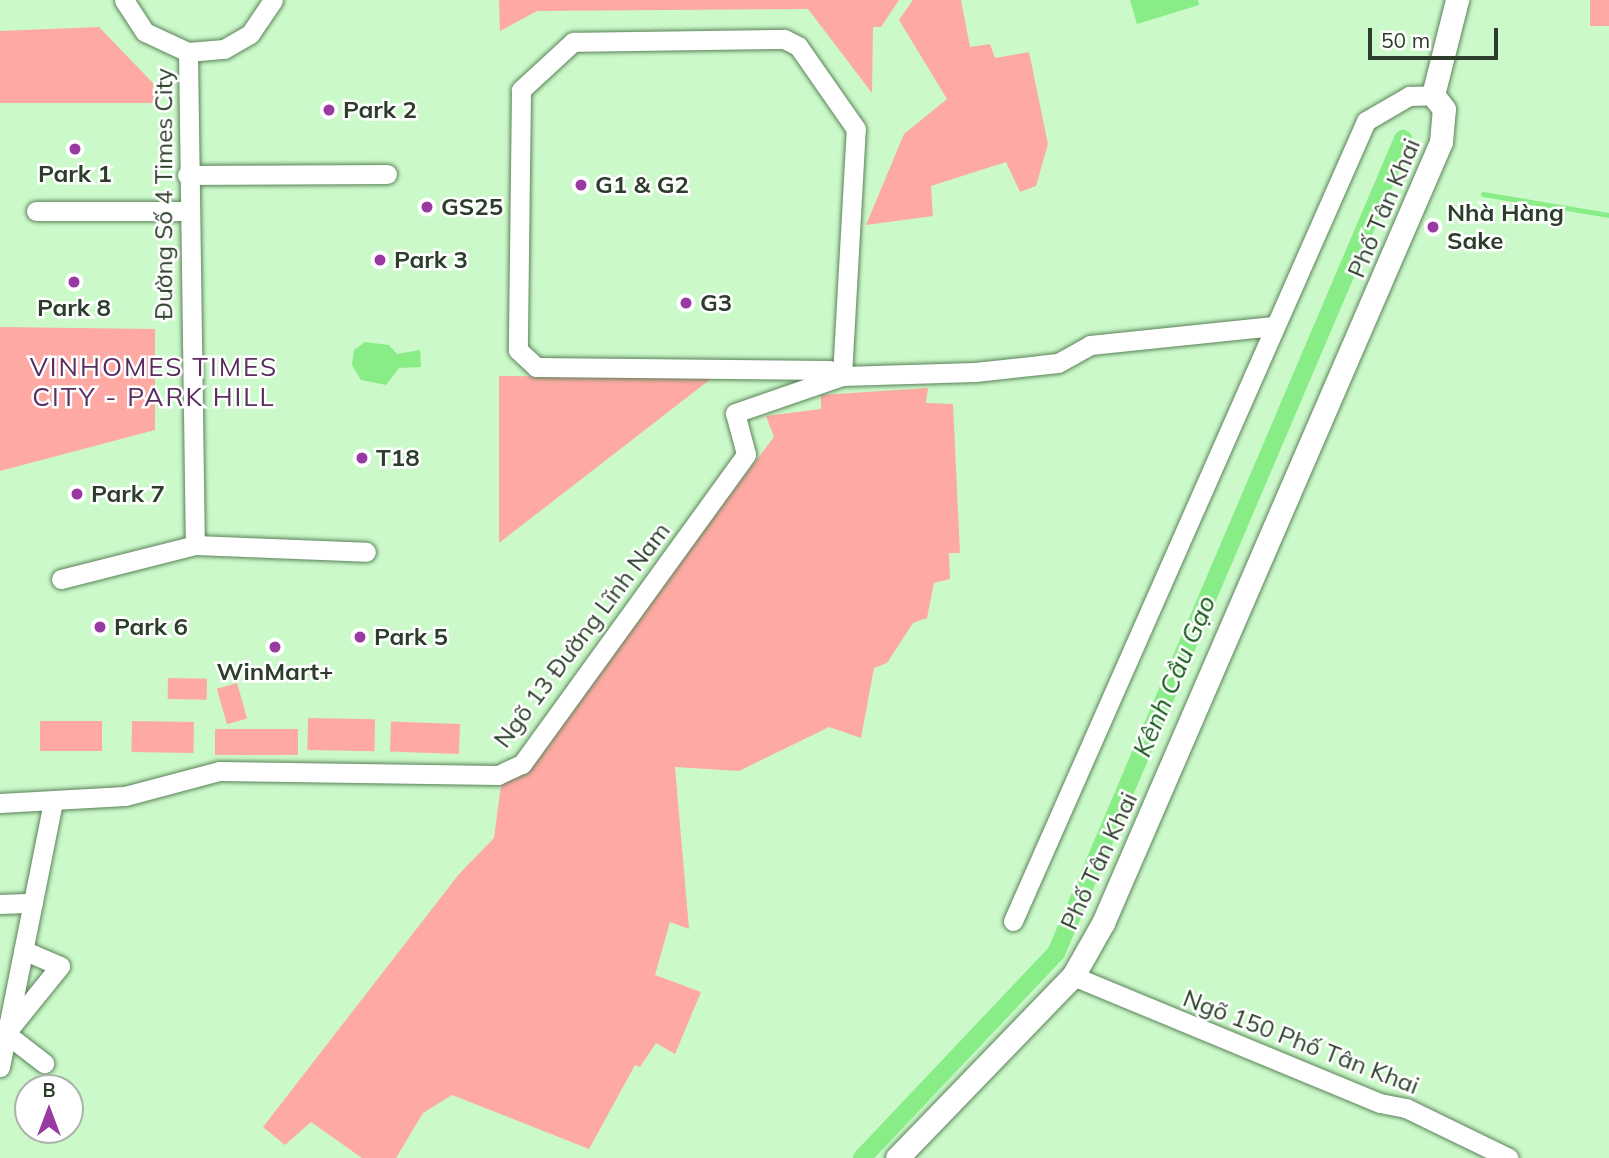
<!DOCTYPE html>
<html>
<head>
<meta charset="utf-8">
<style>
	body { margin:0 }
	#map { position:relative; width:1609px; height:1158px; overflow:hidden; background:#ccf9ca; font-family:Mulish,sans-serif }
	div>[style] { position:absolute }
	.green>* { inset:0; background:#fea9a3; transform-origin:0 0 }
	.water>* { inset:0; background:#88ed87 }
	.stream>* { height:5px; margin:-2.5px; padding:0 2.5px; transform-origin:2.5px; border-radius:2.5px; background:#88ed87 }
	.canal>* { height:18px; margin:-9px; padding:0 9px; transform-origin:9px; border-radius:9px; background:#88ed87 }
	.roads { filter:drop-shadow(0 0 2px #5a8259) drop-shadow(0 0 2px #5a8259) }
	.minor>* { height:19px; margin:-9.5px; padding:0 9.5px; transform-origin:9.5px; border-radius:9.5px; background:#fff }
	.tertiary>* { height:23px; margin:-11.5px; padding:0 11.5px; transform-origin:11.5px; border-radius:11.5px; background:#fff }
	.dots>* { width:19px; height:19px; translate:-50% -50%; box-sizing:border-box; border:4px solid #fff; border-radius:50% }
	span { translate:-50% -50%; white-space:nowrap; text-align:center; line-height:1.15; -webkit-text-stroke:5px #fff; paint-order:stroke }
	.poi-label { font-size:24px; color:#2c3e2b; font-weight:700 }
	.left { translate:0 -50%; text-align:left }
	.street-label { font-size:24px; color:#2c3e2b }
	.neighbourhood-label { font-size:26px; color:#5b2d60; letter-spacing:2px }
	.water-label { font-size:26px; color:#155a19; font-style:italic }
	.north { position:absolute; left:14px; top:1074px; width:70px; height:70px; box-sizing:border-box; background:#fff; border:2px solid #abb2aa; border-radius:50%; rotate:0deg; font-size:19px; font-weight:700; line-height:28px; text-align:center; color:#2c3e2b }
	.north::after { content:''; display:block; margin:auto; width:24px; height:32px; background:#993aa3; clip-path:polygon(50% 0,100% 100%,50% 72%,0 100%) }
	.scale { position:absolute; left:1368px; top:28px; width:130px; height:32px; box-sizing:border-box; border:4px solid #2c3e2b; border-top:0; padding-left:9px; font-size:21px; line-height:24px; white-space:nowrap; color:#2c3e2b; -webkit-text-stroke:5px #fff; paint-order:stroke }
</style>
</head>
<body>
<div id="map">
	<div class="green">
		<i style="clip-path:polygon(499px 0,899px 0,881px 27px,873px 27px,872px 93px,808px 9px,537px 11px,500px 31px)"></i>
		<i style="clip-path:polygon(913px 0,961px 0,970px 47px,990px 44px,995px 58px,1029px 52px,1048px 144px,1036px 186px,1020px 192px,1006px 162px,931px 186px,933px 216px,866px 225px,904px 134px,947px 99px,899px 20px)"></i>
		<i style="left:1590px;top:0;width:19px;height:26px"></i>
		<i style="clip-path:polygon(99px 27px,153px 83px,154px 103px,0 103px,0 31px)"></i>
		<i style="clip-path:polygon(0 327px,155px 329px,155px 430px,0 471px)"></i>
		<i style="clip-path:polygon(499px 376px,712px 378px,499px 543px)"></i>
		<i style="clip-path:polygon(928px 388px,926px 403px,953px 404px,960px 553px,949px 553px,950px 579px,934px 583px,927px 618px,913px 623px,887px 663px,874px 668px,861px 738px,829px 727px,739px 771px,675px 767px,689px 929px,670px 922px,655px 975px,701px 992px,675px 1054px,656px 1043px,640px 1067px,635px 1065px,589px 1149px,452px 1095px,423px 1113px,396px 1158px,362px 1158px,311px 1122px,285px 1145px,263px 1127px,459px 874px,494px 838px,502px 777px,524px 766px,774px 437px,766px 416px,821px 409px,821px 395px)"></i>
		<i style="left:168px;top:678px;width:39px;height:21px;rotate:1deg"></i>
		<i style="left:237px;top:683px;width:37px;height:21px;rotate:74deg"></i>
		<i style="left:308px;top:718px;width:67px;height:32px;rotate:1deg"></i>
		<i style="left:40px;top:721px;width:62px;height:30px"></i>
		<i style="left:132px;top:721px;width:62px;height:31px;rotate:1deg"></i>
		<i style="left:460px;top:724px;width:30px;height:69px;rotate:92deg"></i>
		<i style="left:298px;top:729px;width:26px;height:83px;rotate:90deg"></i>
	</div>
	<div class="water">
		<i style="clip-path:polygon(1130px 0,1198px 0,1199px 5px,1137px 24px)"></i>
		<i style="clip-path:polygon(365px 342px,389px 345px,397px 354px,420px 350px,421px 367px,399px 368px,386px 385px,361px 380px,352px 365px,354px 350px)"></i>
	</div>
	<div class="stream">
		<i style="left:1392px;top:164px;width:12px;rotate:20deg"></i>
		<i style="left:1483px;top:194px;width:128px;rotate:9.5deg"></i>
	</div>
	<div class="canal">
		<i style="left:862px;top:1158px;width:282px;rotate:-46.6deg"></i>
		<i style="left:1056px;top:953px;width:885px;rotate:-66.91deg"></i>
	</div>
	<div class="roads">
		<div class="minor">
			<i style="left:124px;top:0;width:38px;rotate:57deg"></i>
			<i style="left:145px;top:32px;width:47px;rotate:24.9deg"></i>
			<i style="left:188px;top:52px;width:36px;rotate:-5deg"></i>
			<i style="left:224px;top:49px;width:30px;rotate:-30deg"></i>
			<i style="left:250px;top:34px;width:41px;rotate:-55.9deg"></i>
			<i style="left:188px;top:52px;width:493px;rotate:89.2deg"></i>
			<i style="left:187px;top:175px;width:200px;rotate:-0.3deg"></i>
			<i style="left:36px;top:211px;width:151px"></i>
			<i style="left:842px;top:376px;width:247px;rotate:-86.8deg"></i>
			<i style="left:856px;top:129px;width:101px;rotate:-124.9deg"></i>
			<i style="left:798px;top:46px;width:16px;rotate:-153deg"></i>
			<i style="left:784px;top:39px;width:211px;rotate:179.2deg"></i>
			<i style="left:573px;top:42px;width:71px;rotate:137.3deg"></i>
			<i style="left:521px;top:90px;width:260px;rotate:90.7deg"></i>
			<i style="left:518px;top:350px;width:25px;rotate:43deg"></i>
			<i style="left:536px;top:367px;width:293px;rotate:0.6deg"></i>
			<i style="left:829px;top:370px;width:14px;rotate:25deg"></i>
			<i style="left:842px;top:376px;width:133px;rotate:-1.7deg"></i>
			<i style="left:975px;top:372px;width:83px;rotate:-6.2deg"></i>
			<i style="left:1058px;top:363px;width:37px;rotate:-29deg"></i>
			<i style="left:1090px;top:345px;width:185px;rotate:-5.9deg"></i>
			<i style="left:61px;top:579px;width:138px;rotate:-14.2deg"></i>
			<i style="left:195px;top:545px;width:171px;rotate:2.3deg"></i>
			<i style="left:0;top:803px;width:125px;rotate:-3.2deg"></i>
			<i style="left:125px;top:796px;width:97px;rotate:-14.9deg"></i>
			<i style="left:219px;top:771px;width:279px;rotate:0.8deg"></i>
			<i style="left:498px;top:775px;width:26px;rotate:-25deg"></i>
			<i style="left:522px;top:764px;width:382px;rotate:-54.1deg"></i>
			<i style="left:746px;top:454px;width:42px;rotate:-105deg"></i>
			<i style="left:735px;top:413px;width:113px;rotate:-19.1deg"></i>
			<i style="left:0;top:904px;width:33px;rotate:-2deg"></i>
			<i style="left:1013px;top:921px;width:874px;rotate:-66.19deg"></i>
			<i style="left:1366px;top:121px;width:50px;rotate:-30.2deg"></i>
			<i style="left:1409px;top:96px;width:24px;rotate:-2deg"></i>
			<i style="left:1073px;top:976px;width:332px;rotate:22.5deg"></i>
			<i style="left:1380px;top:1103px;width:26px;rotate:11deg"></i>
			<i style="left:1406px;top:1108px;width:114px;rotate:25.9deg"></i>
			<i style="left:0;top:1029px;width:56px;rotate:37.7deg"></i>
			<i style="left:9px;top:1029px;width:81px;rotate:-51deg"></i>
			<i style="left:60px;top:966px;width:40px;rotate:-156.6deg"></i>
			<i style="left:0;top:1067px;width:270px;rotate:-78.7deg"></i>
		</div>
		<div class="tertiary">
			<i style="left:897px;top:1158px;width:253px;rotate:-46deg"></i>
			<i style="left:1073px;top:976px;width:61px;rotate:-60.5deg"></i>
			<i style="left:1103px;top:923px;width:851px;rotate:-66.6deg"></i>
			<i style="left:1441px;top:142px;width:33px;rotate:-85deg"></i>
			<i style="left:1444px;top:109px;width:18px;rotate:-128deg"></i>
			<i style="left:1433px;top:95px;width:98px;rotate:-75.8deg"></i>
		</div>
	</div>
	<div class="dots">
		<i style="left:329px;top:110px;background:#993aa3"></i>
		<i style="left:75px;top:149px;background:#993aa3"></i>
		<i style="left:581px;top:185px;background:#993aa3"></i>
		<i style="left:427px;top:207px;background:#993aa3"></i>
		<i style="left:1433px;top:227px;background:#993aa3"></i>
		<i style="left:380px;top:260px;background:#993aa3"></i>
		<i style="left:74px;top:282px;background:#993aa3"></i>
		<i style="left:686px;top:303px;background:#993aa3"></i>
		<i style="left:362px;top:458px;background:#993aa3"></i>
		<i style="left:77px;top:494px;background:#993aa3"></i>
		<i style="left:100px;top:627px;background:#993aa3"></i>
		<i style="left:360px;top:637px;background:#993aa3"></i>
		<i style="left:275px;top:647px;background:#993aa3"></i>
	</div>
	<div class="poi-label">
		<span class="left" style="left:343px;top:110px">Park 2</span>
		<span style="left:75px;top:174px">Park 1</span>
		<span class="left" style="left:595px;top:185px">G1 &amp; G2</span>
		<span class="left" style="left:441px;top:207px">GS25</span>
		<span class="left" style="left:1447px;top:227px">Nhà Hàng<br>Sake</span>
		<span class="left" style="left:394px;top:260px">Park 3</span>
		<span class="left" style="left:700px;top:303px">G3</span>
		<span style="left:74px;top:308px">Park 8</span>
		<span class="left" style="left:376px;top:458px">T18</span>
		<span class="left" style="left:91px;top:494px">Park 7</span>
		<span class="left" style="left:114px;top:627px">Park 6</span>
		<span class="left" style="left:374px;top:637px">Park 5</span>
		<span style="left:275px;top:672px">WinMart+</span>
	</div>
	<div class="street-label">
		<span style="left:164px;top:194px;rotate:-90deg">Đường Số 4 Times City</span>
		<span style="left:1384px;top:208px;rotate:-67deg">Phố Tân Khai</span>
		<span style="left:582px;top:635px;rotate:-53deg">Ngõ 13 Đường Lĩnh Nam</span>
		<span style="left:1099px;top:861px;rotate:-65deg">Phố Tân Khai</span>
		<span style="left:1301px;top:1042px;rotate:21deg">Ngõ 150 Phố Tân Khai</span>
	</div>
	<div class="neighbourhood-label">
		<span style="left:154px;top:382px">VINHOMES TIMES<br>CITY - PARK HILL</span>
	</div>
	<div class="water-label">
		<span style="left:1174px;top:676px;rotate:-67deg">Kênh Cầu Gạo</span>
	</div>
	<div class="north">B</div>
	<div class="scale">50 m</div>
</div>
</body>
</html>
